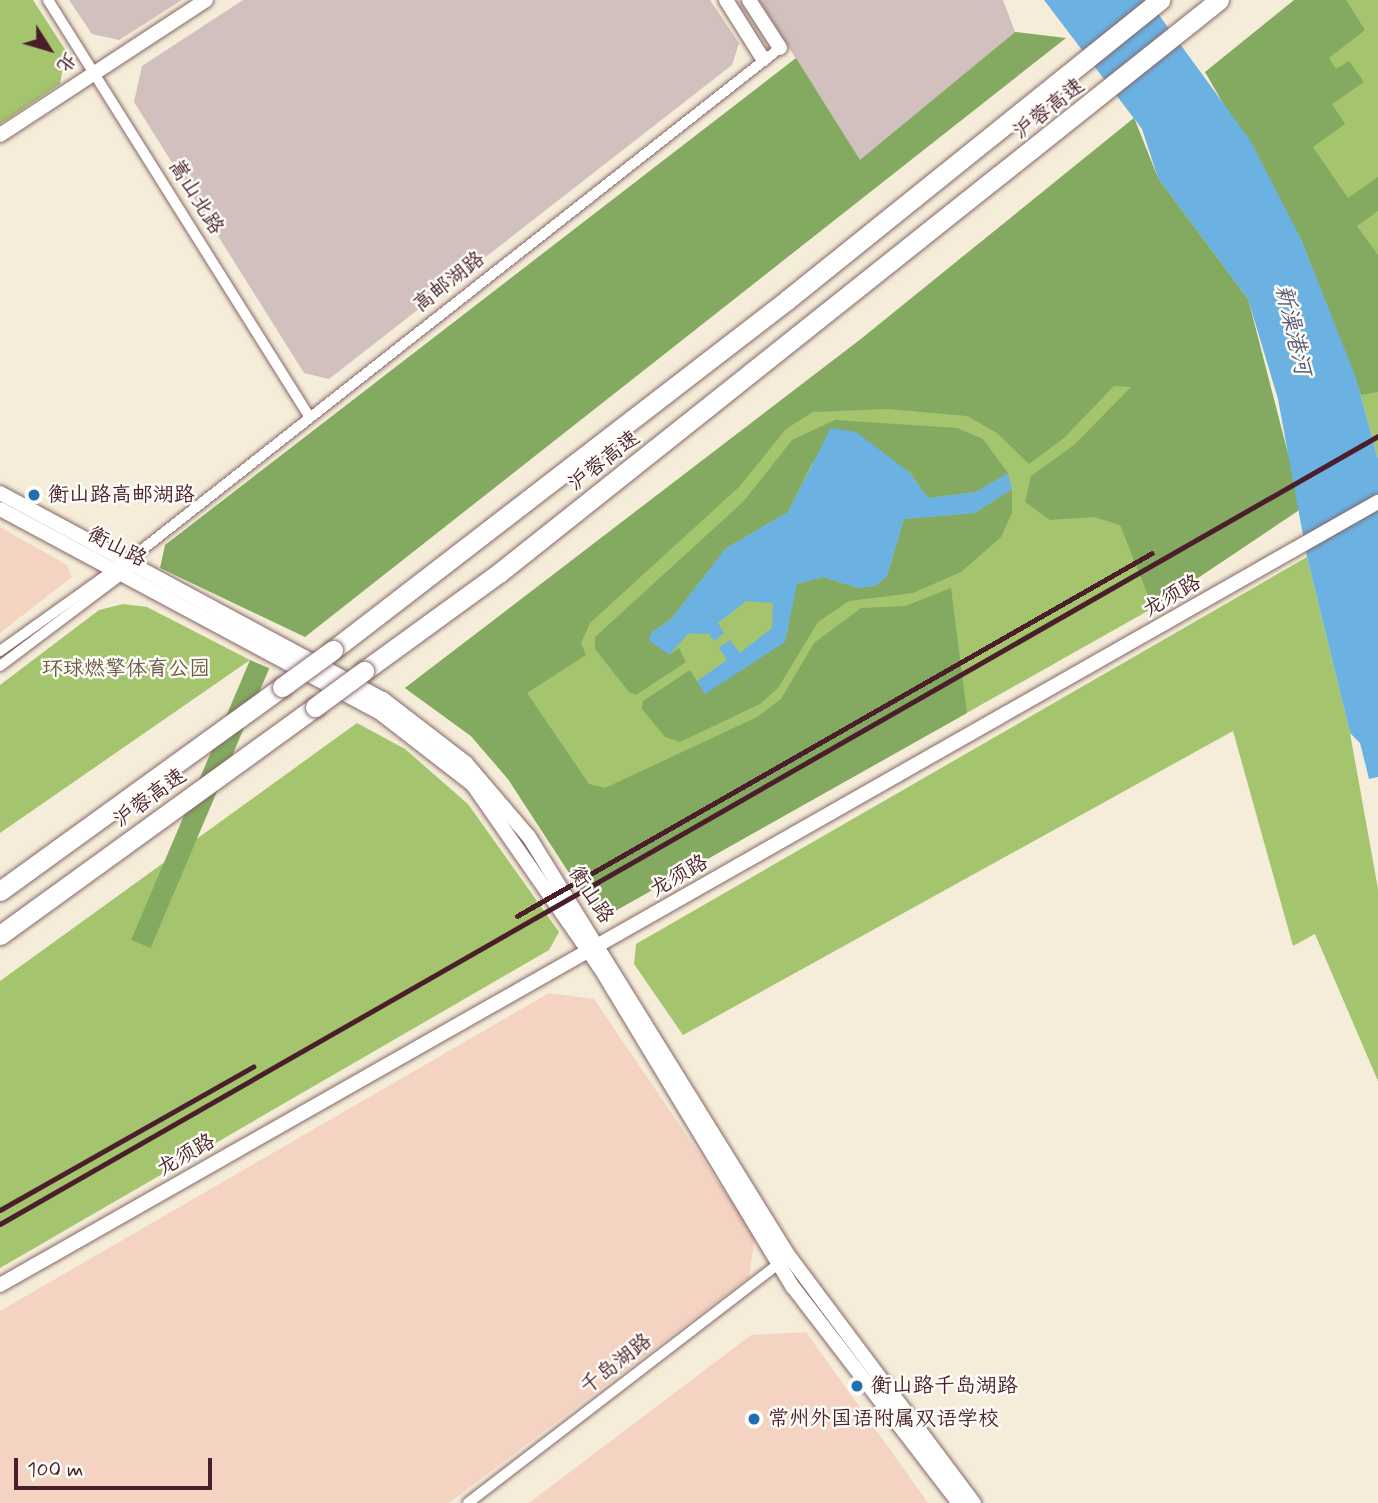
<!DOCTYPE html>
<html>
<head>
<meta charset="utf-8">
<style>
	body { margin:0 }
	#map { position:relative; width:1378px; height:1503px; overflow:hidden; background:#f5edd9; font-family:Mynerve,"LXGW WenKai TC",sans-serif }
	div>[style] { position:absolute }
	.built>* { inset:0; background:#f5d3c2 }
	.industrial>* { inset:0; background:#d1c0bd }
	.green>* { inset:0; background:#a4c56d }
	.forest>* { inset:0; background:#83aa60; transform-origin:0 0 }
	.water>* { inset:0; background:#6bb2e2 }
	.roads { filter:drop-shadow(0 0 2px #866768) drop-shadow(0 0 2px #866768) }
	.street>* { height:10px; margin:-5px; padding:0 5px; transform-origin:5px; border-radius:5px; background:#fff }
	.secondary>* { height:14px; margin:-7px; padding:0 7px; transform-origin:7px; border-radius:7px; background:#fff }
	.highway>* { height:19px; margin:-9.5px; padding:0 9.5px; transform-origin:9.5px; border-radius:9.5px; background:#fff }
	.rail>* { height:4.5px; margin:-2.25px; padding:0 2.25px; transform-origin:2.25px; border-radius:2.25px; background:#4a1f2b }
	.bridges { filter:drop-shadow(0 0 2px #866768) drop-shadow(0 0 2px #866768) }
	.highway-bridge>* { height:19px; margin:-9.5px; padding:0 9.5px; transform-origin:9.5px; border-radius:9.5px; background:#fff }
	.dots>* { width:19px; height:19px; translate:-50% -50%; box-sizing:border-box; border:4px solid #fdfcf7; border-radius:50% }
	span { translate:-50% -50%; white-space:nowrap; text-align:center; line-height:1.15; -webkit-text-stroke:5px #fdfcf7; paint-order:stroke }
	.street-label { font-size:21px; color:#4a1f2b }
	.poi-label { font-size:21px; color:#4a1f2b }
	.left { translate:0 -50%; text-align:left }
	.park-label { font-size:21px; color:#6a5942 }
	.water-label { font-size:23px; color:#575a74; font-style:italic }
	.north { position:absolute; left:14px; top:14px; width:70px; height:70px; -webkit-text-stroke:5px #fdfcf7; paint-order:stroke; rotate:127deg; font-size:19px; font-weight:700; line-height:28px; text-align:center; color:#4a1f2b }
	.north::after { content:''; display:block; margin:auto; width:24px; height:32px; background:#4a1f2b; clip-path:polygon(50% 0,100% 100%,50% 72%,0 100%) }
	.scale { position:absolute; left:14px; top:1458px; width:198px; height:32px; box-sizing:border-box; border:4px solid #4a1f2b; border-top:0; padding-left:9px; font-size:21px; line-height:24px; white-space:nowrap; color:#4a1f2b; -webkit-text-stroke:5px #fdfcf7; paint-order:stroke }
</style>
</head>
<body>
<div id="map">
	<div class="built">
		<i style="clip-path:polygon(0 527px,67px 565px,72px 577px,0 633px)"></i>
		<i style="clip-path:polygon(549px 993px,594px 999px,755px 1236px,749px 1277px,449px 1503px,0 1503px,0 1311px)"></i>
		<i style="clip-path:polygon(806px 1332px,928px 1503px,529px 1503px,751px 1335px)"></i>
	</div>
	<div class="industrial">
		<i style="clip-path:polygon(69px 0,182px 0,119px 40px,92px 34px)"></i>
		<i style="clip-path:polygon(243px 0,710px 0,739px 43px,732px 65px,329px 379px,304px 373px,134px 102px,142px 66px)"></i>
		<i style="clip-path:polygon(759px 0,1003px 0,1015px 32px,860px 161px)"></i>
	</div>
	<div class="green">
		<i style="clip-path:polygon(0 0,33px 0,66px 51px,60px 84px,0 124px)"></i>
		<i style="clip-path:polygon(1294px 0,1378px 0,1378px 459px,1356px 378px,1301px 239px,1250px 140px)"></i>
		<i style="clip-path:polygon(1134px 118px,1158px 178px,1248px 299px,1302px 508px,1153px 608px,615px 911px,592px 908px,508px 779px,471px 736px,405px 688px,861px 339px)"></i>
		<i style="clip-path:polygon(1307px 557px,1350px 733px,1378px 889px,1378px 1081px,1315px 934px,1293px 946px,1233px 731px,683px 1035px,634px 964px,636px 944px)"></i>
		<i style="clip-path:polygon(123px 604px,147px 607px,250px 660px,0 833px,0 685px,99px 610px)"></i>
		<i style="clip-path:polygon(357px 723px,405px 749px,468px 804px,559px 932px,549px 950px,0 1268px,0 981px)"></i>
	</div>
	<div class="forest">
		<i style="clip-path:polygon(1294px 0,1346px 0,1365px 30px,1329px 58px,1336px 69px,1349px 61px,1364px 82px,1332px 104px,1345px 124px,1313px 147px,1348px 198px,1378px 177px,1378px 211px,1357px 226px,1378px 255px,1378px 392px,1361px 395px,1301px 239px,1205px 72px)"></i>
		<i style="clip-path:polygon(1015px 32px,1066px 38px,305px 637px,160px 568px,165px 545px,796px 58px,860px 160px)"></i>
		<i style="clip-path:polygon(1134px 118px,1158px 178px,1248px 299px,1302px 508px,1153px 608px,1120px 525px,1094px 517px,1050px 520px,1025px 502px,1031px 476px,1074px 445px,1131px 387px,1114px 386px,1064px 438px,1029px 464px,997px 433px,967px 416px,888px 409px,813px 412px,786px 429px,739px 487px,590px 623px,581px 643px,586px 655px,527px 693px,589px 784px,605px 788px,757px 717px,781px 699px,814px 643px,861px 608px,905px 606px,951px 588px,967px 713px,615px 911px,592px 908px,508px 779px,471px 736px,405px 688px,861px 339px)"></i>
		<i style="clip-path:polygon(835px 420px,957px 428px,983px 439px,1008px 473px,976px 492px,928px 498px,909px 471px,812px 463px,788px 512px,726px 548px,671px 619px,652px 632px,669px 655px,679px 648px,686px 662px,636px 695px,629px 692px,595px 649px,595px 637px,744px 501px,792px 440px)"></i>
		<i style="clip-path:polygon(1012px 489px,1012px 513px,1001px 537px,961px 572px,913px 593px,849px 601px,818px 622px,778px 688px,760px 704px,680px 742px,665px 737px,642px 709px,643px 701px,690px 670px,705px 694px,788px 632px,788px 600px,796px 584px,823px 577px,858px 588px,887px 576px,904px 519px,975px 513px)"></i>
		<i style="left:250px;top:660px;width:21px;height:304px;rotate:23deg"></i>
	</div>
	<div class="water">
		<i style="clip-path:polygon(1044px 0,1148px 0,1250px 140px,1301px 239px,1356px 378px,1378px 459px,1378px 777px,1369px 779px,1360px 743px,1350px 733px,1307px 557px,1278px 399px,1248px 299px,1158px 178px,1142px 129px)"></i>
		<i style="clip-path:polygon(831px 428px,856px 432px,909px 472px,928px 498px,976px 492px,1008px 473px,1012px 489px,975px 513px,904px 519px,887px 576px,876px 586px,858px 588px,823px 577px,797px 584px,785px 642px,705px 694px,697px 681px,727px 660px,719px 648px,730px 640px,740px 653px,772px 628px,773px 603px,746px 601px,718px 623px,724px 633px,714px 641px,709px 634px,689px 633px,669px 655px,649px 640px,652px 632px,671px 619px,726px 548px,788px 512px)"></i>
	</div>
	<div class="roads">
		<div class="street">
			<i style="left:48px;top:0;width:491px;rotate:57.9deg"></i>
			<i style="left:0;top:651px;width:176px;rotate:-35.5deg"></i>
			<i style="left:143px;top:549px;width:810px;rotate:-38.19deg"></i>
			<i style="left:0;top:666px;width:158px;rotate:-37deg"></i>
			<i style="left:468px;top:1503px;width:400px;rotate:-37.6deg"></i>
		</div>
		<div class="secondary">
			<i style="left:726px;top:0;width:70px;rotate:57.9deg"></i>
			<i style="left:749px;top:0;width:57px;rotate:57.1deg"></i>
			<i style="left:0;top:135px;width:246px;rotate:-33.2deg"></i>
			<i style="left:0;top:493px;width:435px;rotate:28.3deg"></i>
			<i style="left:383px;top:699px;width:105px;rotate:37.6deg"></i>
			<i style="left:466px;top:763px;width:97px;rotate:49.6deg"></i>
			<i style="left:529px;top:837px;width:493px;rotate:58.2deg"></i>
			<i style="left:789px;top:1256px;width:309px;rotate:53.2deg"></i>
			<i style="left:0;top:509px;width:430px;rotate:28.2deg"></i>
			<i style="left:379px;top:712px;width:119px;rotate:37.8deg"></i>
			<i style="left:473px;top:785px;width:221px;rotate:55.2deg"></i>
			<i style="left:599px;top:966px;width:375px;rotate:58.9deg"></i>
			<i style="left:793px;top:1287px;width:272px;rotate:52.5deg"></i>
			<i style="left:0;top:1285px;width:1585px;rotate:-29.61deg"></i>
		</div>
		<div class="highway">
			<i style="left:333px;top:650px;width:573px;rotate:-37.63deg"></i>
			<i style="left:787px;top:300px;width:479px;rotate:-38.8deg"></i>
			<i style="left:364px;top:671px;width:167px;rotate:-36deg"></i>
			<i style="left:499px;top:573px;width:920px;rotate:-38.51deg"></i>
			<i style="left:0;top:891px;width:348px;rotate:-35.9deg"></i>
			<i style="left:0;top:935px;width:389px;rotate:-35.9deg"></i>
		</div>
	</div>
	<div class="rail">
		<i style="left:517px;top:916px;width:731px;rotate:-29.75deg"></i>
		<i style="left:0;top:1210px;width:291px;rotate:-29.5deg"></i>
		<i style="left:0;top:1224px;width:1587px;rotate:-29.76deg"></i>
	</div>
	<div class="bridges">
		<div class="highway-bridge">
			<i style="left:282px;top:687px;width:63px;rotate:-36deg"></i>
			<i style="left:315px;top:707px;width:61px;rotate:-36.3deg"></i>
		</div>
	</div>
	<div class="dots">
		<i style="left:34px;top:495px;background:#1f6fb2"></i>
		<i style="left:857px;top:1386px;background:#1f6fb2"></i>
		<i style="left:754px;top:1419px;background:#1f6fb2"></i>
	</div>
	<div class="street-label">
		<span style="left:1049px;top:109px;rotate:-38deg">沪蓉高速</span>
		<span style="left:196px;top:197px;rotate:58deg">嵩山北路</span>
		<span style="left:449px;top:282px;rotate:-38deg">高邮湖路</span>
		<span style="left:604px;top:461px;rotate:-38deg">沪蓉高速</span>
		<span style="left:117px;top:547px;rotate:27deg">衡山路</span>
		<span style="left:1172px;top:596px;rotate:-30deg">龙须路</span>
		<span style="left:150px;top:798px;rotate:-36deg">沪蓉高速</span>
		<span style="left:679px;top:876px;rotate:-30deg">龙须路</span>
		<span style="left:591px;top:895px;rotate:57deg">衡山路</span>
		<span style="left:186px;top:1155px;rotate:-30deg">龙须路</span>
		<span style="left:616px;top:1364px;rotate:-38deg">千岛湖路</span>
	</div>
	<div class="poi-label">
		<span class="left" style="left:48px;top:495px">衡山路高邮湖路</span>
		<span class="left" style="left:871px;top:1386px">衡山路千岛湖路</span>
		<span class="left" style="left:768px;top:1419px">常州外国语附属双语学校</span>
	</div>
	<div class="park-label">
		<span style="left:126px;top:669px">环球燃擎体育公园</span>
	</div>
	<div class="water-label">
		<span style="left:1292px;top:330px;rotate:77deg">新澡港河</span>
	</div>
	<div class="north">北</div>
	<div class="scale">100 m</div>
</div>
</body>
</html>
